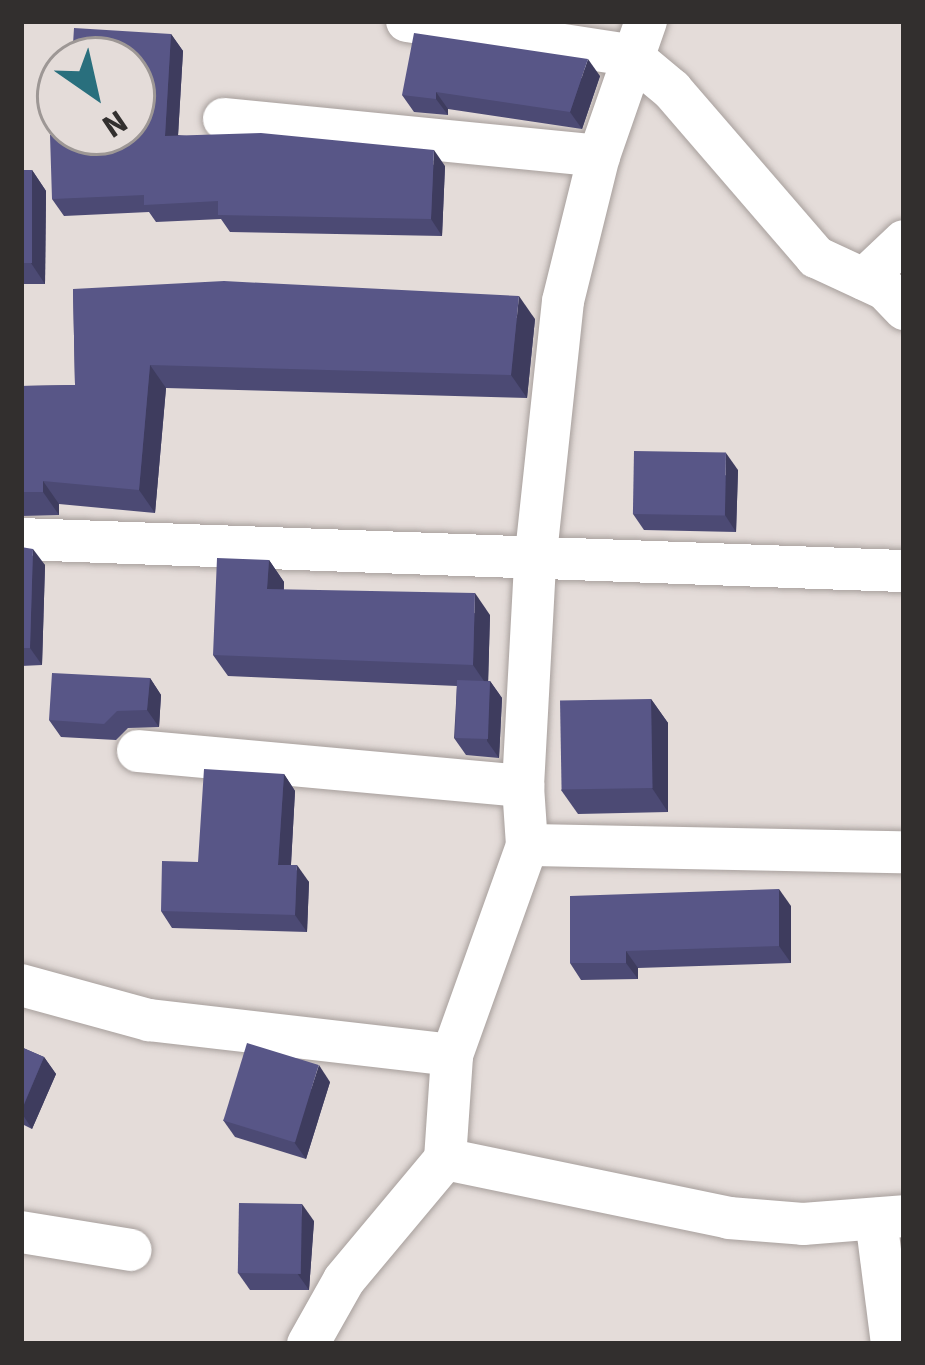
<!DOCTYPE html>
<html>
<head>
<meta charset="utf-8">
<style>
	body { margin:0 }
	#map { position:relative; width:925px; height:1365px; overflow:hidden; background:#e4dcd9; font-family:"Source Sans 3",sans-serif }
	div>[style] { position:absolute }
	.roads { filter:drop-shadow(0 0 3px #a79f9c) drop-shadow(0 0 3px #a79f9c) }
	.street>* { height:42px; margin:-21px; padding:0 21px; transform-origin:21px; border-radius:21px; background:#fff }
	.wall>* { inset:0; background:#4c4a74 }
	.shaded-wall>* { inset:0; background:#3e3c5e }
	.building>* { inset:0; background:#585687; transform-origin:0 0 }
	span { translate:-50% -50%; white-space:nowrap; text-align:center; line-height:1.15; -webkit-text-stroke:12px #e4dcd9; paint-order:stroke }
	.frame { position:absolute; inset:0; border:24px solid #322f2e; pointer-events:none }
	.north { position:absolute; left:36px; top:36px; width:120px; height:120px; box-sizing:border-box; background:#e4dcd9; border:3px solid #9d9795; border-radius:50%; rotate:146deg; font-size:33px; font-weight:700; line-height:48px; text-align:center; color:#322f2e }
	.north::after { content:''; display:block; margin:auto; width:42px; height:54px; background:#296f7d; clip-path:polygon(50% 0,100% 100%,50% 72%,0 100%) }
</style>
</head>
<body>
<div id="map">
	<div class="roads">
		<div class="street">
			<i style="left:407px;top:21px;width:226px;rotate:8.7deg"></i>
			<i style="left:630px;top:55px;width:55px;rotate:39.8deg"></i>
			<i style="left:672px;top:90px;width:221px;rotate:49.2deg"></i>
			<i style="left:816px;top:257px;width:76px;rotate:24.9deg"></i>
			<i style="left:885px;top:289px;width:28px;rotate:46deg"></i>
			<i style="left:224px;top:119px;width:377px;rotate:5.6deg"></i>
			<i style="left:864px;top:279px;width:55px;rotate:-43.5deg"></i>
			<i style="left:21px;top:539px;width:884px;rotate:2.08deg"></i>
			<i style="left:138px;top:751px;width:387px;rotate:5.2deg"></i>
			<i style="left:527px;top:845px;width:377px;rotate:1.1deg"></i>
			<i style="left:21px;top:985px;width:133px;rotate:15.3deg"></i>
			<i style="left:149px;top:1020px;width:305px;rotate:6.6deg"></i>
			<i style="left:445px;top:1159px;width:290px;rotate:11.7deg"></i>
			<i style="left:729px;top:1218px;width:74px;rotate:4.6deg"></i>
			<i style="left:803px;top:1224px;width:101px;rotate:-4.5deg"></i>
			<i style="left:876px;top:1219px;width:126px;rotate:82.7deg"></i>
			<i style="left:21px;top:1232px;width:111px;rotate:9.3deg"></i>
			<i style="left:308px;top:1344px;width:73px;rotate:-60.6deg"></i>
			<i style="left:344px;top:1280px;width:158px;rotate:-50.1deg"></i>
			<i style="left:445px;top:1159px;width:104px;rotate:-86.1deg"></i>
			<i style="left:452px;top:1055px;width:223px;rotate:-70.3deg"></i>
			<i style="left:527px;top:845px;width:59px;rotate:-93.9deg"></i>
			<i style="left:523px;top:786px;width:223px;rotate:-86.9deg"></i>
			<i style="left:535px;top:563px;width:263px;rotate:-83.9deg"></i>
			<i style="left:563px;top:301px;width:149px;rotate:-76.1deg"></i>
			<i style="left:599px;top:156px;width:143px;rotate:-70.8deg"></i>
		</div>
	</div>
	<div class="wall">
		<i style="clip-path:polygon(171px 34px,183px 51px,178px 135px,445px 166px,442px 236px,230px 232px,221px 219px,156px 222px,149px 212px,64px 216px,52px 199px,68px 134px)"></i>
		<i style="clip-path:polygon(600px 76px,582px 129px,448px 109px,448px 115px,414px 112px,402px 95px)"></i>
		<i style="clip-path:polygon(21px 170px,32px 170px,46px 191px,45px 284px,21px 284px)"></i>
		<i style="clip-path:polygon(73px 289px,535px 319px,527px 398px,166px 388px,155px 513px,59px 504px,59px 515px,21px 516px,21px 386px,75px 385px)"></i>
		<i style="clip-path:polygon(738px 470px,736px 532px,644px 530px,633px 514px)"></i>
		<i style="clip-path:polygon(21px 547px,45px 565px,42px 665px,21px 666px)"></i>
		<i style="clip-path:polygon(269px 560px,284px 582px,284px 590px,490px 615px,488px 681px,490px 681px,502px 698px,499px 758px,466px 755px,454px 738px,457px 686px,228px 676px,213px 655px)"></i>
		<i style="clip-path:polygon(150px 678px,161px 695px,159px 727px,128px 728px,116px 740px,61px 737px,49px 720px)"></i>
		<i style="clip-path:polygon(651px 699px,668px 723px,668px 812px,578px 814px,561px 790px)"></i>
		<i style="clip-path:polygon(284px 774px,295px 791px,291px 865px,309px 882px,307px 932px,172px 928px,161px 911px,198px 862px)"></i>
		<i style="clip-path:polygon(791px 906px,791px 963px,638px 968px,638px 979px,581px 980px,570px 963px)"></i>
		<i style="clip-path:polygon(21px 1047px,44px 1057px,56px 1074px,32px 1129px,22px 1124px,21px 1127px)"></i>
		<i style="clip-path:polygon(330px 1082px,306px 1159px,235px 1137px,223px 1120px)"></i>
		<i style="clip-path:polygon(314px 1221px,309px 1290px,250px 1290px,238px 1273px)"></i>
	</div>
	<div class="shaded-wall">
		<i style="clip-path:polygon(171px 34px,183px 51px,177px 153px,165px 136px)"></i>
		<i style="clip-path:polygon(588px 59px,600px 76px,582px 129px,570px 112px)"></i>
		<i style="clip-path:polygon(436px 92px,448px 109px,448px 115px,436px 99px)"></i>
		<i style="clip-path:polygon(434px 150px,445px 166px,442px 236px,431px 219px)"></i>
		<i style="clip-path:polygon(32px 170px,46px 191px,45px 284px,31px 263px)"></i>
		<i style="clip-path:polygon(519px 296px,535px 319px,527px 398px,511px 375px)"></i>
		<i style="clip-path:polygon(150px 365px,166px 388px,155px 513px,139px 490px)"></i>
		<i style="clip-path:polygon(726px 453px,738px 470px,736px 532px,725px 515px)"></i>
		<i style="clip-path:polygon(43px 481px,59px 504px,59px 515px,43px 492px)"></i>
		<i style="clip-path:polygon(33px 549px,45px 565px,42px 665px,30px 648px)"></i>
		<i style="clip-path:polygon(269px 560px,284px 582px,282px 611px,267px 589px)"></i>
		<i style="clip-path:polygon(475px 593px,490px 615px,488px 687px,473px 665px)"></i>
		<i style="clip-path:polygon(150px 678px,161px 695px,159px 727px,147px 710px)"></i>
		<i style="clip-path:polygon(490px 681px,502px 698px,499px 758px,487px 741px)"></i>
		<i style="clip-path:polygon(651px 699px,668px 723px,668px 812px,652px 788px)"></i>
		<i style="clip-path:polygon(284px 774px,295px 791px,290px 881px,278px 865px)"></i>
		<i style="clip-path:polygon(297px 865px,309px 882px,307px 932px,295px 915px)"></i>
		<i style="clip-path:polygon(779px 889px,791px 906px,791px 963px,779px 946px)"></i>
		<i style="clip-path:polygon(626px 951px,638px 968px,638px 979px,626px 963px)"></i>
		<i style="clip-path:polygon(44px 1057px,56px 1074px,32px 1129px,21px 1112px)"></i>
		<i style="clip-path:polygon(319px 1065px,330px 1082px,306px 1159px,294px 1142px)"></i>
		<i style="clip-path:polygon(302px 1204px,314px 1221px,309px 1290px,297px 1273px)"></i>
	</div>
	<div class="building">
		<i style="clip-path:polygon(74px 28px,171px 34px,165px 136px,261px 133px,434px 150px,431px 219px,218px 215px,218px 201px,144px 205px,144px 195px,52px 199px,50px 135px,68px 134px,68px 132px,132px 132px,132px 60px,72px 60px)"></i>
		<i style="clip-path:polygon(414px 33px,588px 59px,570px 112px,436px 92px,436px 99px,402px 95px)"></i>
		<i style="left:21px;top:170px;width:11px;height:93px"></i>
		<i style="clip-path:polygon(224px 281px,519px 296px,511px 375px,150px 365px,139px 490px,43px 481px,43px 492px,21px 492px,21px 386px,75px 385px,73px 289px)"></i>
		<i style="left:634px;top:451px;width:92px;height:63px;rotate:1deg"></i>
		<i style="clip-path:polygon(21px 547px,33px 549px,30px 648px,21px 648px)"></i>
		<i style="clip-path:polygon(217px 558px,269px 560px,267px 589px,475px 593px,473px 665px,213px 655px)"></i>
		<i style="clip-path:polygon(52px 673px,150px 678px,147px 710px,117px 711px,104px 724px,49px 720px)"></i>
		<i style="left:457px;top:680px;width:33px;height:58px;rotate:2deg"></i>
		<i style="left:651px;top:699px;width:89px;height:91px;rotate:89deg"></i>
		<i style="clip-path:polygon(204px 769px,284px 774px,278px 865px,297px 865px,295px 915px,161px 911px,162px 861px,198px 862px)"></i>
		<i style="clip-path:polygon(779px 889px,779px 946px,626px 951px,626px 963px,570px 963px,570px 896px)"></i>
		<i style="left:247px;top:1043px;width:75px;height:81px;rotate:17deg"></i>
		<i style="clip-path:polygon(21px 1047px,44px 1057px,21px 1111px)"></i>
		<i style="left:239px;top:1203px;width:63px;height:70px;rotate:1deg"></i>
	</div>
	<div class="frame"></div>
	<div class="north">N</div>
</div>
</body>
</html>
